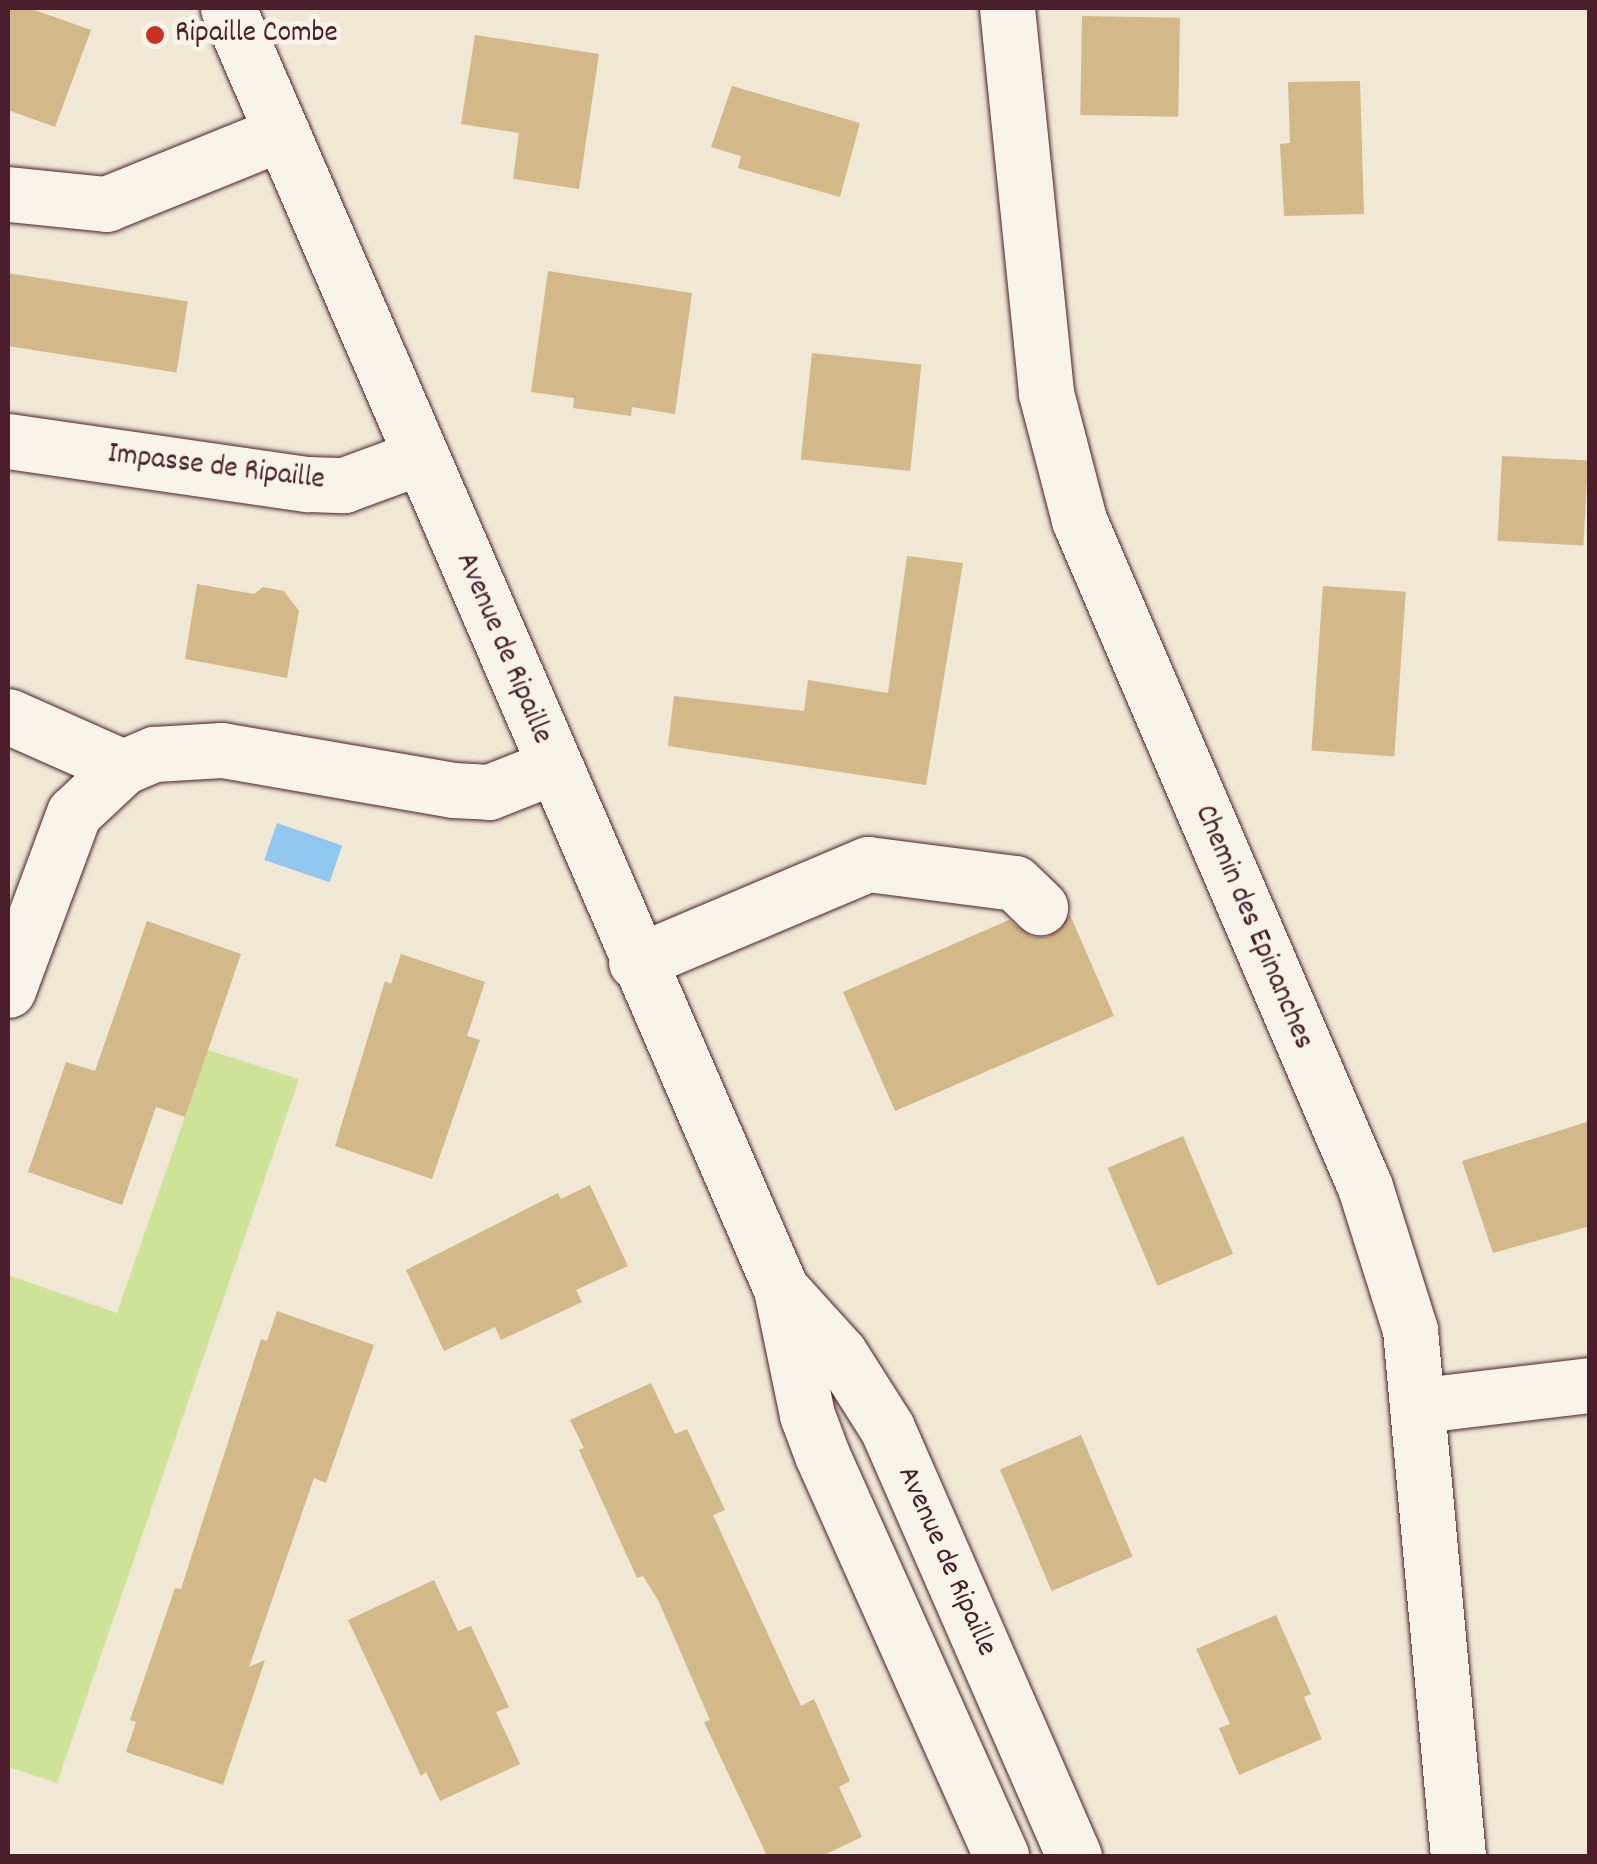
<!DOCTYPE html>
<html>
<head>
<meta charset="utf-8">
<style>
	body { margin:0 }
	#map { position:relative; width:1597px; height:1864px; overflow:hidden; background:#f0e7d5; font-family:Dekko,sans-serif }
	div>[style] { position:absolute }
	.green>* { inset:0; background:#cee397 }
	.water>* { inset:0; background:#90c8ef; transform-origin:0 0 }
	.building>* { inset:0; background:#d3b889; transform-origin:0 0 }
	.roads { filter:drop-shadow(0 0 2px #4a1f2b) drop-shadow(0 0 2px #4a1f2b) }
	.minor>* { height:55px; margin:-27.5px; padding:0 27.5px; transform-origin:27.5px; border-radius:27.5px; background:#f7f3e8 }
	.dots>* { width:28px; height:28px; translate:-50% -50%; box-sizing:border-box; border:5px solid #f7f3e8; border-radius:50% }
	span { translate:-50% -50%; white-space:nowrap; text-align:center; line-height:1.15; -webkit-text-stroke:10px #f7f3e8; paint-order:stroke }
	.poi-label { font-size:30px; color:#4a1f2b }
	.left { translate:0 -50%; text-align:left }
	.street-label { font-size:30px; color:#4a1f2b }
	.frame { position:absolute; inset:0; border:10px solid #4a1f2b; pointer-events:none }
</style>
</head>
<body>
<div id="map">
	<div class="green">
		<i style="clip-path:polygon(208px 1050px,299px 1079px,57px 1783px,8px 1767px,8px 1275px,117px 1313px)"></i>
	</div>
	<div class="water">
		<i style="left:277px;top:823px;width:69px;height:39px;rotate:19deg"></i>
	</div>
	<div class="building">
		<i style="clip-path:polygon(8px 8px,29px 8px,91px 30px,55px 127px,8px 110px)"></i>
		<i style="left:1082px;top:16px;width:98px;height:99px;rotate:1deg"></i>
		<i style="clip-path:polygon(475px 35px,599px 54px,579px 189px,513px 179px,519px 133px,461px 124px)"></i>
		<i style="clip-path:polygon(1360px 81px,1364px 214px,1284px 216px,1280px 144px,1290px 143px,1288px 82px)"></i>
		<i style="clip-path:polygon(732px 86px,860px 123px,840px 197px,738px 168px,741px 156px,711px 147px)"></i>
		<i style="clip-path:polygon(548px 271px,692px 293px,675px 414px,632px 407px,631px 416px,573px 408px,574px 398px,531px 392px)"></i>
		<i style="left:8px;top:273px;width:182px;height:72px;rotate:9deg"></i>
		<i style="left:812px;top:353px;width:110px;height:107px;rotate:6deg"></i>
		<i style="left:1502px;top:456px;width:86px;height:85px;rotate:3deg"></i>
		<i style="clip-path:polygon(907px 556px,963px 563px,926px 785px,668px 746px,674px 696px,804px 711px,808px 680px,888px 693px)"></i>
		<i style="clip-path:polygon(197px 584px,254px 594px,263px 587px,284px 591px,299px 611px,287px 678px,185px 659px)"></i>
		<i style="left:1323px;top:586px;width:83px;height:165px;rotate:4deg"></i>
		<i style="clip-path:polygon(1070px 915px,1114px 1016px,895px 1111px,843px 992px,1009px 920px,1032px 937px,1048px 937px)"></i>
		<i style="clip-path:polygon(147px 921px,241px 954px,185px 1117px,156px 1107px,122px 1205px,28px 1172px,66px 1062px,95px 1071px)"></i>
		<i style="clip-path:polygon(401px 954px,485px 982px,467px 1036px,480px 1040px,432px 1179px,335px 1146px,385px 981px,391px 984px)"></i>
		<i style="clip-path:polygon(1590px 1121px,1590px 1226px,1493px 1253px,1462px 1161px)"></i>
		<i style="left:1183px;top:1136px;width:128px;height:82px;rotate:67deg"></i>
		<i style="clip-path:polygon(590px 1185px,628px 1266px,576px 1290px,582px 1302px,501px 1340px,495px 1327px,444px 1351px,406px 1270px,558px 1193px,561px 1199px)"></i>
		<i style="clip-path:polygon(277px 1311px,374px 1345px,326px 1483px,314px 1478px,249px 1667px,265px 1660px,223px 1785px,126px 1752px,136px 1722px,130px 1720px,175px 1588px,181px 1589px,261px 1339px,267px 1341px)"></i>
		<i style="clip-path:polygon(651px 1383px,675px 1434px,687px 1429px,725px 1510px,713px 1515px,801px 1706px,814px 1699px,850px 1781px,839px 1787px,862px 1837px,822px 1856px,767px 1856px,704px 1722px,710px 1720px,659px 1602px,643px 1576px,637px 1578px,579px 1450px,584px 1448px,570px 1420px)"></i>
		<i style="left:1081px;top:1435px;width:132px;height:88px;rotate:67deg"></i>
		<i style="clip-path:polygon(434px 1580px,458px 1631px,471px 1626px,509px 1707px,496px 1712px,520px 1764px,440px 1801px,426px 1772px,421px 1776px,348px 1620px)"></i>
		<i style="clip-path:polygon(1276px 1615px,1311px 1694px,1304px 1697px,1322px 1739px,1239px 1775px,1219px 1728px,1230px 1724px,1196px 1649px)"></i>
	</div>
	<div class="roads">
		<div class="minor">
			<i style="left:228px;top:8px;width:1395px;rotate:66.65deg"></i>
			<i style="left:781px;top:1289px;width:129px;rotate:78.3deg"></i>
			<i style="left:807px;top:1415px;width:43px;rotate:69.4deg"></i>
			<i style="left:822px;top:1455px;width:439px;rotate:65.9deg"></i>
			<i style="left:1007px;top:8px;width:387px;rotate:84.2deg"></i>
			<i style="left:1046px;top:393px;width:131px;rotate:75.4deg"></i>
			<i style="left:1079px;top:520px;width:726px;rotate:66.79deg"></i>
			<i style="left:1365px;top:1187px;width:150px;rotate:72.5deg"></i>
			<i style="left:1410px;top:1330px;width:528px;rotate:84.79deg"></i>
			<i style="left:8px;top:194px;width:99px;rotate:5.8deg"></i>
			<i style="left:106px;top:204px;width:190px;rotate:-22deg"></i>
			<i style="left:8px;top:441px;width:303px;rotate:8.2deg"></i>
			<i style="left:308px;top:484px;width:36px;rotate:2deg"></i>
			<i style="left:344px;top:485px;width:81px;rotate:-20.2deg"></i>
			<i style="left:8px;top:716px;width:126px;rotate:23.9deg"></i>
			<i style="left:636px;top:962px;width:252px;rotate:-22.9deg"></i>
			<i style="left:868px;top:864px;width:148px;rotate:7.4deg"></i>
			<i style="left:1015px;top:883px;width:35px;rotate:44deg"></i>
			<i style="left:8px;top:990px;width:189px;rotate:-69.6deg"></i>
			<i style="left:74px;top:813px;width:67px;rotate:-43.2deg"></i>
			<i style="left:123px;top:767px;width:34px;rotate:-23deg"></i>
			<i style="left:154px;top:754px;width:68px;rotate:-3.4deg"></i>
			<i style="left:222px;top:750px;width:234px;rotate:9.8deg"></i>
			<i style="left:453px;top:790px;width:36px;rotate:3deg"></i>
			<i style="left:489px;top:792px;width:68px;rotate:-21.6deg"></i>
			<i style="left:782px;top:1290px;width:86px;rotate:47.8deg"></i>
			<i style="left:840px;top:1354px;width:88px;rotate:57.6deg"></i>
			<i style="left:887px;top:1428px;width:467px;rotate:66.4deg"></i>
			<i style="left:1422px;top:1405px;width:169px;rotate:-6.8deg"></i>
		</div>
	</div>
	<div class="dots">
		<i style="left:155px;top:35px;background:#c8321e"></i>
	</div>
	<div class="poi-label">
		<span class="left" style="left:175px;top:35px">Ripaille Combe</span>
	</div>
	<div class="street-label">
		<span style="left:216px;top:469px;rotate:7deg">Impasse de Ripaille</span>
		<span style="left:502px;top:649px;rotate:67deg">Avenue de Ripaille</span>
		<span style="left:1252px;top:928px;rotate:67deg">Chemin des Epinanches</span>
		<span style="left:945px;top:1562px;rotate:66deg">Avenue de Ripaille</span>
	</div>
	<div class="frame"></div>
</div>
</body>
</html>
